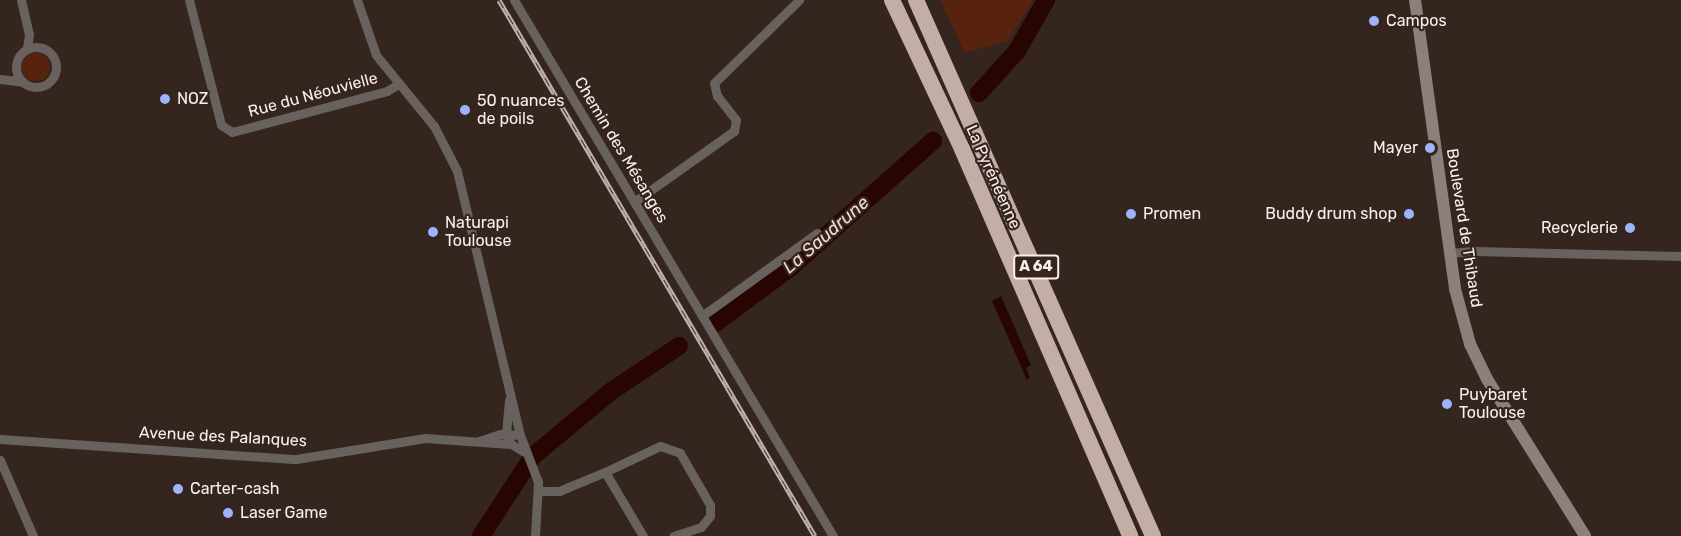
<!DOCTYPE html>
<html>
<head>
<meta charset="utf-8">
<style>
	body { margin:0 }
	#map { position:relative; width:1681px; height:536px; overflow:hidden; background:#34251f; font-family:Rubik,sans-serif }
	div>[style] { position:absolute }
	.green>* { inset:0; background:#57230f }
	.round { border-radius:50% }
	.water>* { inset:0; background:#280500 }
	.river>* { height:18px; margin:-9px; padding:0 9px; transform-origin:9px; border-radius:9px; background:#280500 }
	.street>* { height:9px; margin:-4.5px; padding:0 4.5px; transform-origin:4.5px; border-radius:4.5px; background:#69615e }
	.street>.ring { margin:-4.5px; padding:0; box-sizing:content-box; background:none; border:9px solid #69615e; border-radius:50% }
	.secondary>* { height:12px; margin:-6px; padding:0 6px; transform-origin:6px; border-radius:6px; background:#8d807b }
	.highway>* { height:16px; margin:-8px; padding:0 8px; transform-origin:8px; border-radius:8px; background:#c3aea6 }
	.rail>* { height:5px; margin-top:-2.5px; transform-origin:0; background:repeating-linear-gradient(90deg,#34251f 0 9px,#bfb2ae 0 18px); box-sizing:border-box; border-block:2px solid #bfb2ae }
	.dots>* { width:16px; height:16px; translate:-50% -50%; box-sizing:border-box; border:3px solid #34251f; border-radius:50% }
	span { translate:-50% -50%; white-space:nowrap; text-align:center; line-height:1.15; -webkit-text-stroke:4.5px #34251f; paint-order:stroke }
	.shield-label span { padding:2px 4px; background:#34251f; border:2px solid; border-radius:4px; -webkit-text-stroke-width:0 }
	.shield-label { font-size:15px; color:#fbefec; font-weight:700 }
	.poi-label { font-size:16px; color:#fbefec }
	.left { translate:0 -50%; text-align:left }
	.right { translate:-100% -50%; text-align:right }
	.street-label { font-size:16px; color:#fbefec }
	.water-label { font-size:18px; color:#f1dad2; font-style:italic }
</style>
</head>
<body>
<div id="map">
	<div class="green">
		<i style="clip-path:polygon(940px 0,1033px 0,1008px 41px,965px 53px)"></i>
		<i class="round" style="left:22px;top:53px;width:28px;height:28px"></i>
	</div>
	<div class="water">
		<i style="clip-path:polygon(1001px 296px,1031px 365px,1026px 368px,1030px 377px,1027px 380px,992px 301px)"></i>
	</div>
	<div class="river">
		<i style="left:979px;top:93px;width:57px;rotate:-47.9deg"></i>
		<i style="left:1017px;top:51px;width:59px;rotate:-60.4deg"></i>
		<i style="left:714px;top:324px;width:96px;rotate:-36.5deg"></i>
		<i style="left:791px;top:267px;width:190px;rotate:-41.6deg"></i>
		<i style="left:481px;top:536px;width:95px;rotate:-57deg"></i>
		<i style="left:533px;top:456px;width:100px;rotate:-39.7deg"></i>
		<i style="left:610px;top:392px;width:83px;rotate:-33.7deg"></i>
	</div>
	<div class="street">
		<i style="left:21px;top:0;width:35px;rotate:77deg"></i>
		<i style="left:29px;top:34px;width:14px;rotate:98deg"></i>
		<i style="left:189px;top:0;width:129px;rotate:75.6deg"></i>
		<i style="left:221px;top:125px;width:13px;rotate:32deg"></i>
		<i style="left:232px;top:132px;width:160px;rotate:-14.8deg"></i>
		<i style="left:387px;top:91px;width:13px;rotate:-32deg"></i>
		<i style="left:357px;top:0;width:58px;rotate:70.9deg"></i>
		<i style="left:376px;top:55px;width:92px;rotate:50.8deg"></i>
		<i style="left:434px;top:126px;width:51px;rotate:62.9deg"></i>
		<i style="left:457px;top:171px;width:271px;rotate:76.6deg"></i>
		<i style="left:520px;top:435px;width:50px;rotate:69deg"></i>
		<i style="left:538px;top:482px;width:54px;rotate:93.2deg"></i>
		<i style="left:514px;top:0;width:624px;rotate:59.24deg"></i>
		<i class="ring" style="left:16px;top:47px;width:31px;height:31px"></i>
		<i style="left:0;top:79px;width:23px;rotate:7deg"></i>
		<i style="left:634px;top:202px;width:123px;rotate:-35.4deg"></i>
		<i style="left:734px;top:131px;width:11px;rotate:-80deg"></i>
		<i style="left:736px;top:120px;width:31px;rotate:-128deg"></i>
		<i style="left:717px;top:96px;width:13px;rotate:-103deg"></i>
		<i style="left:714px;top:83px;width:119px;rotate:-44.3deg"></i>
		<i style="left:1450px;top:253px;width:25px;rotate:-5deg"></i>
		<i style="left:1475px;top:251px;width:206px;rotate:1.4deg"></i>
		<i style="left:702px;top:316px;width:142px;rotate:-35.8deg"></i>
		<i style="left:509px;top:400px;width:34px;rotate:95deg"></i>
		<i style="left:506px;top:434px;width:11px;rotate:63deg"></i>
		<i style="left:511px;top:444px;width:17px;rotate:31deg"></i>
		<i style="left:0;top:439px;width:297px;rotate:3.9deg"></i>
		<i style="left:296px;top:459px;width:131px;rotate:-9.2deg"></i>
		<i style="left:425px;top:438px;width:86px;rotate:4deg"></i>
		<i style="left:479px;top:441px;width:23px;rotate:-18deg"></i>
		<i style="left:501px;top:434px;width:19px;rotate:3deg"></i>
		<i style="left:0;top:460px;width:83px;rotate:66.5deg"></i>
		<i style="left:539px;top:491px;width:20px"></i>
		<i style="left:559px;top:491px;width:50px;rotate:-22.4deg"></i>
		<i style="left:643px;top:536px;width:74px;rotate:-120.7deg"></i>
		<i style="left:605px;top:472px;width:61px;rotate:-25.3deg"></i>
		<i style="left:660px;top:446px;width:21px;rotate:19deg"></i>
		<i style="left:680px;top:453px;width:60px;rotate:60deg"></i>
		<i style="left:710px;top:505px;width:11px;rotate:90deg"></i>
		<i style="left:710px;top:516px;width:14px;rotate:129deg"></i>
		<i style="left:701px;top:527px;width:29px;rotate:162deg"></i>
	</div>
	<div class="secondary">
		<i style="left:1415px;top:0;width:292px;rotate:82.1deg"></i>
		<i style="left:1455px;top:289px;width:57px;rotate:74.7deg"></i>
		<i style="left:1470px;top:344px;width:39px;rotate:64deg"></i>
		<i style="left:1487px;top:379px;width:185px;rotate:58deg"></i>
	</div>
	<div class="highway">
		<i style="left:892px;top:0;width:165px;rotate:64.8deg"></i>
		<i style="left:962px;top:149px;width:422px;rotate:66.5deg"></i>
		<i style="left:916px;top:0;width:586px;rotate:66.15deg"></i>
	</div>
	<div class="rail">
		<i style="left:499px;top:0;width:622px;rotate:59.48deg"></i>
	</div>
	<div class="dots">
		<i style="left:1374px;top:21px;background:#9db4fd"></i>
		<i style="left:165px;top:99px;background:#9db4fd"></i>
		<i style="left:465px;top:110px;background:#9db4fd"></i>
		<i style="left:1430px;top:148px;background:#9db4fd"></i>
		<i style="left:1131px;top:214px;background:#9db4fd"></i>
		<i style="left:1409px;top:214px;background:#9db4fd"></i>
		<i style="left:1630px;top:228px;background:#9db4fd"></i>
		<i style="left:433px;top:232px;background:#9db4fd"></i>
		<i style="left:1447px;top:404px;background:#9db4fd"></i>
		<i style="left:178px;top:489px;background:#9db4fd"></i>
		<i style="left:228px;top:513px;background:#9db4fd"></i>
	</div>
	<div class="shield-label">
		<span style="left:1036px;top:267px">A 64</span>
	</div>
	<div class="poi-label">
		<span class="left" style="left:1386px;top:21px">Campos</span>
		<span class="left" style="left:177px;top:99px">NOZ</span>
		<span class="left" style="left:477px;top:110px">50 nuances<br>de poils</span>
		<span class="right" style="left:1418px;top:148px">Mayer</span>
		<span class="left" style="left:1143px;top:214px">Promen</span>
		<span class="right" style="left:1397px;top:214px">Buddy drum shop</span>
		<span class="left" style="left:445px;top:232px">Naturapi<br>Toulouse</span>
		<span class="right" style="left:1618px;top:228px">Recyclerie</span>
		<span class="left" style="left:1459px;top:404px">Puybaret<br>Toulouse</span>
		<span class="left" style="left:190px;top:489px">Carter-cash</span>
		<span class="left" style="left:240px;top:513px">Laser Game</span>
	</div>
	<div class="street-label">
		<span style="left:313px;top:95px;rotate:-15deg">Rue du Néouvielle</span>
		<span style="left:621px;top:150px;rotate:59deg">Chemin des Mésanges</span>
		<span style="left:993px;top:177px;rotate:66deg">La Pyrénéenne</span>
		<span style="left:1464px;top:228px;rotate:81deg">Boulevard de Thibaud</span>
		<span style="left:223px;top:437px;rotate:3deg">Avenue des Palanques</span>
	</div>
	<div class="water-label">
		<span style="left:826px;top:235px;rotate:-41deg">La Saudrune</span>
	</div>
</div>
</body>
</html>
